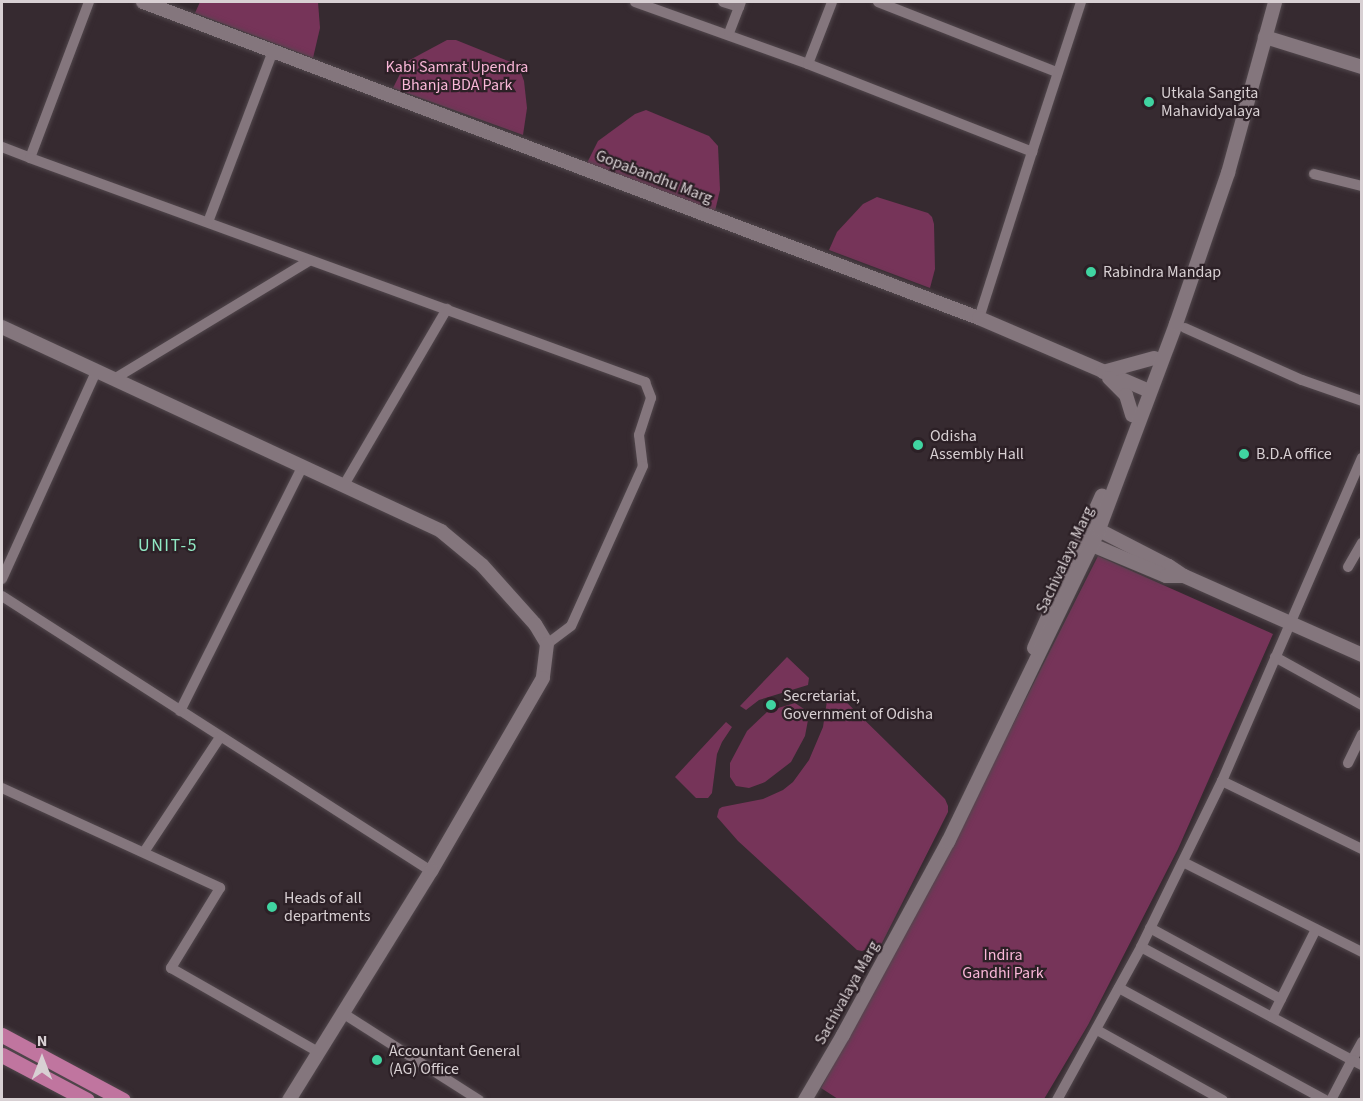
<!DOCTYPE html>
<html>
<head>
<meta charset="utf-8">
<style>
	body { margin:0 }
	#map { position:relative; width:1363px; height:1101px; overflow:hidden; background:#362a30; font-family:"Source Sans 3",sans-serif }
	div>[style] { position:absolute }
	.green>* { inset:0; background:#763459 }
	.roads { filter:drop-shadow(0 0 2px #51474c) drop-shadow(0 0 2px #51474c) }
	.street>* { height:10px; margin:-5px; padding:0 5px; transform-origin:5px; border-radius:5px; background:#84767d }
	.secondary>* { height:14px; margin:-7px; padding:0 7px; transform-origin:7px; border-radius:7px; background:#84767d }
	.primary>* { height:15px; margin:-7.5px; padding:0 7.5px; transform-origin:7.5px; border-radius:7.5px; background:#c0759f }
	.dots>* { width:16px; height:16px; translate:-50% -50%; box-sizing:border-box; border:3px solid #2c2026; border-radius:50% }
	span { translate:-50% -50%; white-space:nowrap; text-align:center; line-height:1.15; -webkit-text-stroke:4.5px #2c2026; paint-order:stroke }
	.park-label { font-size:16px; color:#fab7d8 }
	.poi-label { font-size:16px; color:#d8d0d3 }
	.left { translate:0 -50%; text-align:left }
	.street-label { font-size:16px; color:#d8d0d3 }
	.neighbourhood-label { font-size:18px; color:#91e9c4; letter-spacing:1.5px }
	.frame { position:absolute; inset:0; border:3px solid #d8d0d3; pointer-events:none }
	.north { position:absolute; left:12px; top:1029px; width:60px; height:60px; -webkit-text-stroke:4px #2c2026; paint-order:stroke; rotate:0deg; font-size:16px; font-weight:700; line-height:24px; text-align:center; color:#d8d0d3 }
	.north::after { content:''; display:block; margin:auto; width:21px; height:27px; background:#d8d0d3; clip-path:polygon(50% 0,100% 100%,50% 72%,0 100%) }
</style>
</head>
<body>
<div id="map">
	<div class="green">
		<i style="clip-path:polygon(200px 2px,318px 2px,320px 28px,313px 58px,195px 13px)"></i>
		<i style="clip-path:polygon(447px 40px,456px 40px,513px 63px,520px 70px,524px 81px,527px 108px,523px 135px,393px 88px,406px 62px)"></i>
		<i style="clip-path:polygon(646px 110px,709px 136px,718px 146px,720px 190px,715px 211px,587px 163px,598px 141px,635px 114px)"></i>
		<i style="clip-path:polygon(877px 197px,928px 213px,932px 217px,934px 224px,935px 269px,930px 288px,829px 250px,837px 232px,863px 204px)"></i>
		<i style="clip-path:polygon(1098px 556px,1273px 634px,1178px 849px,1088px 1025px,1044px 1099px,838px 1099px,821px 1088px,966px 817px)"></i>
		<i style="clip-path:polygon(787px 657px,809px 678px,808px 685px,759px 700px,746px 710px,740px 706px)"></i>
		<i style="clip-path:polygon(835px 691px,945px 799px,948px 806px,948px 812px,881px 945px,862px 951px,857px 950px,738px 841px,717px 817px,719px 809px,722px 807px,763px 799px,783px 790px,793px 782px,809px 760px,823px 727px,828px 694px)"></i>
		<i style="clip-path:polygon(795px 703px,804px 709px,808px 720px,805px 736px,791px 762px,765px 782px,749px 788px,736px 786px,730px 777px,730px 763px,747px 731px,768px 711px)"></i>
		<i style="clip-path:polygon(726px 722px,732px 727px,722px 742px,717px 754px,712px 793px,708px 798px,696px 798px,675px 777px)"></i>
	</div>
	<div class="roads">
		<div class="street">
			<i style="left:635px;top:2px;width:184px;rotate:19.7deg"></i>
			<i style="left:808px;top:64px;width:241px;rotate:21.4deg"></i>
			<i style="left:1032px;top:152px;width:174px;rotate:107.7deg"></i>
			<i style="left:723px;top:2px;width:17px;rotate:17deg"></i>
			<i style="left:878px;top:2px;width:192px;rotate:21.4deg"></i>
			<i style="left:729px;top:33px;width:33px;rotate:-69deg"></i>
			<i style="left:808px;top:64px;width:66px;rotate:-68.8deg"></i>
			<i style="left:2px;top:147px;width:30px;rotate:21deg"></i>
			<i style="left:30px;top:158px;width:167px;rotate:-69.3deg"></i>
			<i style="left:1032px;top:152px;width:158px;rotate:-71.9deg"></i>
			<i style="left:30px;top:158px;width:655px;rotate:20.01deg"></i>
			<i style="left:645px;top:382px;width:17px;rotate:69deg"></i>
			<i style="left:651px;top:398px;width:39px;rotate:108deg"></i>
			<i style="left:639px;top:435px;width:31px;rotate:83deg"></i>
			<i style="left:643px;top:466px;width:175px;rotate:114.2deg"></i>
			<i style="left:571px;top:626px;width:30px;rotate:143deg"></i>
			<i style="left:1314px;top:174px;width:49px;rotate:14deg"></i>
			<i style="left:208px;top:222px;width:183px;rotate:-69.2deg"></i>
			<i style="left:1185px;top:328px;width:128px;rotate:24deg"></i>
			<i style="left:1302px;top:380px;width:64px;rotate:19.3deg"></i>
			<i style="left:114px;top:379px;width:228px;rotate:-31.2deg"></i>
			<i style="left:344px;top:485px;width:204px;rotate:-59.7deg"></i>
			<i style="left:1348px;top:567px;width:28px;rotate:-60deg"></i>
			<i style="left:2px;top:579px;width:227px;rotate:-65.6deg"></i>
			<i style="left:2px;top:596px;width:510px;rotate:32.66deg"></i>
			<i style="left:1275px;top:657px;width:99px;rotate:28.9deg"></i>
			<i style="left:180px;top:711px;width:273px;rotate:-63.4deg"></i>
			<i style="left:1348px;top:763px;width:32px;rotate:-64deg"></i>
			<i style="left:1222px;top:781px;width:156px;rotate:25.9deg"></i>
			<i style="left:2px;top:788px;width:240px;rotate:24.6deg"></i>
			<i style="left:220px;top:888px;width:94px;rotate:121.5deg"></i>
			<i style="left:171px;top:968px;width:169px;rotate:29.7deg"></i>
			<i style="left:144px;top:852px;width:138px;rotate:-56.5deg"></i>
			<i style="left:1183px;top:862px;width:200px;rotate:26.7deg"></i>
			<i style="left:1150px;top:928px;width:149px;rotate:28.5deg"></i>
			<i style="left:1141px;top:947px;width:239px;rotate:28.2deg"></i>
			<i style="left:1352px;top:1060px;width:21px;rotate:-61deg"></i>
			<i style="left:1119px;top:988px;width:234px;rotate:28.5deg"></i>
			<i style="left:344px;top:1014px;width:160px;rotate:32.5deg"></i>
			<i style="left:1272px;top:1017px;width:98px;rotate:-63.4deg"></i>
			<i style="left:1097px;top:1030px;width:144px;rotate:29.1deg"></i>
			<i style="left:1057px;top:1100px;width:175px;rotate:-61.2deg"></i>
			<i style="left:1141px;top:947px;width:185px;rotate:-64deg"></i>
			<i style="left:1222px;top:781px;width:352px;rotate:-66.6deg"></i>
			<i style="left:1331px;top:1100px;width:45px;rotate:-62.3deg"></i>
			<i style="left:1352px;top:1060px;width:11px;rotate:27deg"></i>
		</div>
		<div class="secondary">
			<i style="left:143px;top:2px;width:894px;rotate:20.71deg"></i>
			<i style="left:979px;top:318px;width:185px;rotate:23.2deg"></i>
			<i style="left:1265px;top:37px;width:102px;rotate:17.2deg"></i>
			<i style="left:2px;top:327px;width:484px;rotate:24.9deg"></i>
			<i style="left:441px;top:531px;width:53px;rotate:39.7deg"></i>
			<i style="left:482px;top:565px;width:79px;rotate:48.1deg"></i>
			<i style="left:535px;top:624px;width:23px;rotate:59deg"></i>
			<i style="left:547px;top:644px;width:34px;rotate:97deg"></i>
			<i style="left:543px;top:678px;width:223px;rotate:120.1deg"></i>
			<i style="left:431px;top:871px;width:269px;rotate:121.8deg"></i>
			<i style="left:1103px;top:372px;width:53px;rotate:-15.4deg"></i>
			<i style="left:1109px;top:378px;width:24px;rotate:45deg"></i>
			<i style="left:1126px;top:395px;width:21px;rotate:73deg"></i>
			<i style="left:1093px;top:527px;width:85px;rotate:27.2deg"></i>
			<i style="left:1169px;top:566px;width:18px;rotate:34deg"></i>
			<i style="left:1184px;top:576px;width:195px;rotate:23.9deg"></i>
			<i style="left:1085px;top:542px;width:88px;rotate:22.8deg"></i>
			<i style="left:1166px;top:576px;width:18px"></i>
			<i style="left:1034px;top:648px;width:167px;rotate:-66deg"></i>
			<i style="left:805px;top:1100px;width:75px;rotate:-59.7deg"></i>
			<i style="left:843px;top:1035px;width:220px;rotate:-61.5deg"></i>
			<i style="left:948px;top:842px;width:348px;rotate:-64.2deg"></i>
			<i style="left:1099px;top:529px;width:219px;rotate:-69.4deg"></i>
			<i style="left:1176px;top:324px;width:160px;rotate:-71deg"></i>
			<i style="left:1228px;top:173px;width:177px;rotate:-74.6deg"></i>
		</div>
		<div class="primary">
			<i style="left:2px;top:1035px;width:137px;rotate:28.2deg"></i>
			<i style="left:2px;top:1055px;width:96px;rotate:27.9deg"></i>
		</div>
	</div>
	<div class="dots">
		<i style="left:1149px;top:102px;background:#40d4a1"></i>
		<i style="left:1091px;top:272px;background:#40d4a1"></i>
		<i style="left:918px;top:445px;background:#40d4a1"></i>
		<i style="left:1244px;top:454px;background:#40d4a1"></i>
		<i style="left:771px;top:705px;background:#40d4a1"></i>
		<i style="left:272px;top:907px;background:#40d4a1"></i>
		<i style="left:377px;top:1060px;background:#40d4a1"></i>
	</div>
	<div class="park-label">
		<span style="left:457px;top:76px">Kabi Samrat Upendra<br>Bhanja BDA Park</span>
		<span style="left:1003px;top:964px">Indira<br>Gandhi Park</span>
	</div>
	<div class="poi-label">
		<span class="left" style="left:1161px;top:102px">Utkala Sangita<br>Mahavidyalaya</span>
		<span class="left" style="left:1103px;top:272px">Rabindra Mandap</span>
		<span class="left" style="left:930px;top:445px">Odisha<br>Assembly Hall</span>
		<span class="left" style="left:1256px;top:454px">B.D.A office</span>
		<span class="left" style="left:783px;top:705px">Secretariat,<br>Government of Odisha</span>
		<span class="left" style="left:284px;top:907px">Heads of all<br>departments</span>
		<span class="left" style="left:389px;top:1060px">Accountant General<br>(AG) Office</span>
	</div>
	<div class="street-label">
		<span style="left:654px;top:177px;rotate:21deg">Gopabandhu Marg</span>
		<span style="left:1065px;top:560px;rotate:-65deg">Sachivalaya Marg</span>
		<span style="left:847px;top:993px;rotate:-61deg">Sachivalaya Marg</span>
	</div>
	<div class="neighbourhood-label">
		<span style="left:168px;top:546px">UNIT-5</span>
	</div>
	<div class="frame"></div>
	<div class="north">N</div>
</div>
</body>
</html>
